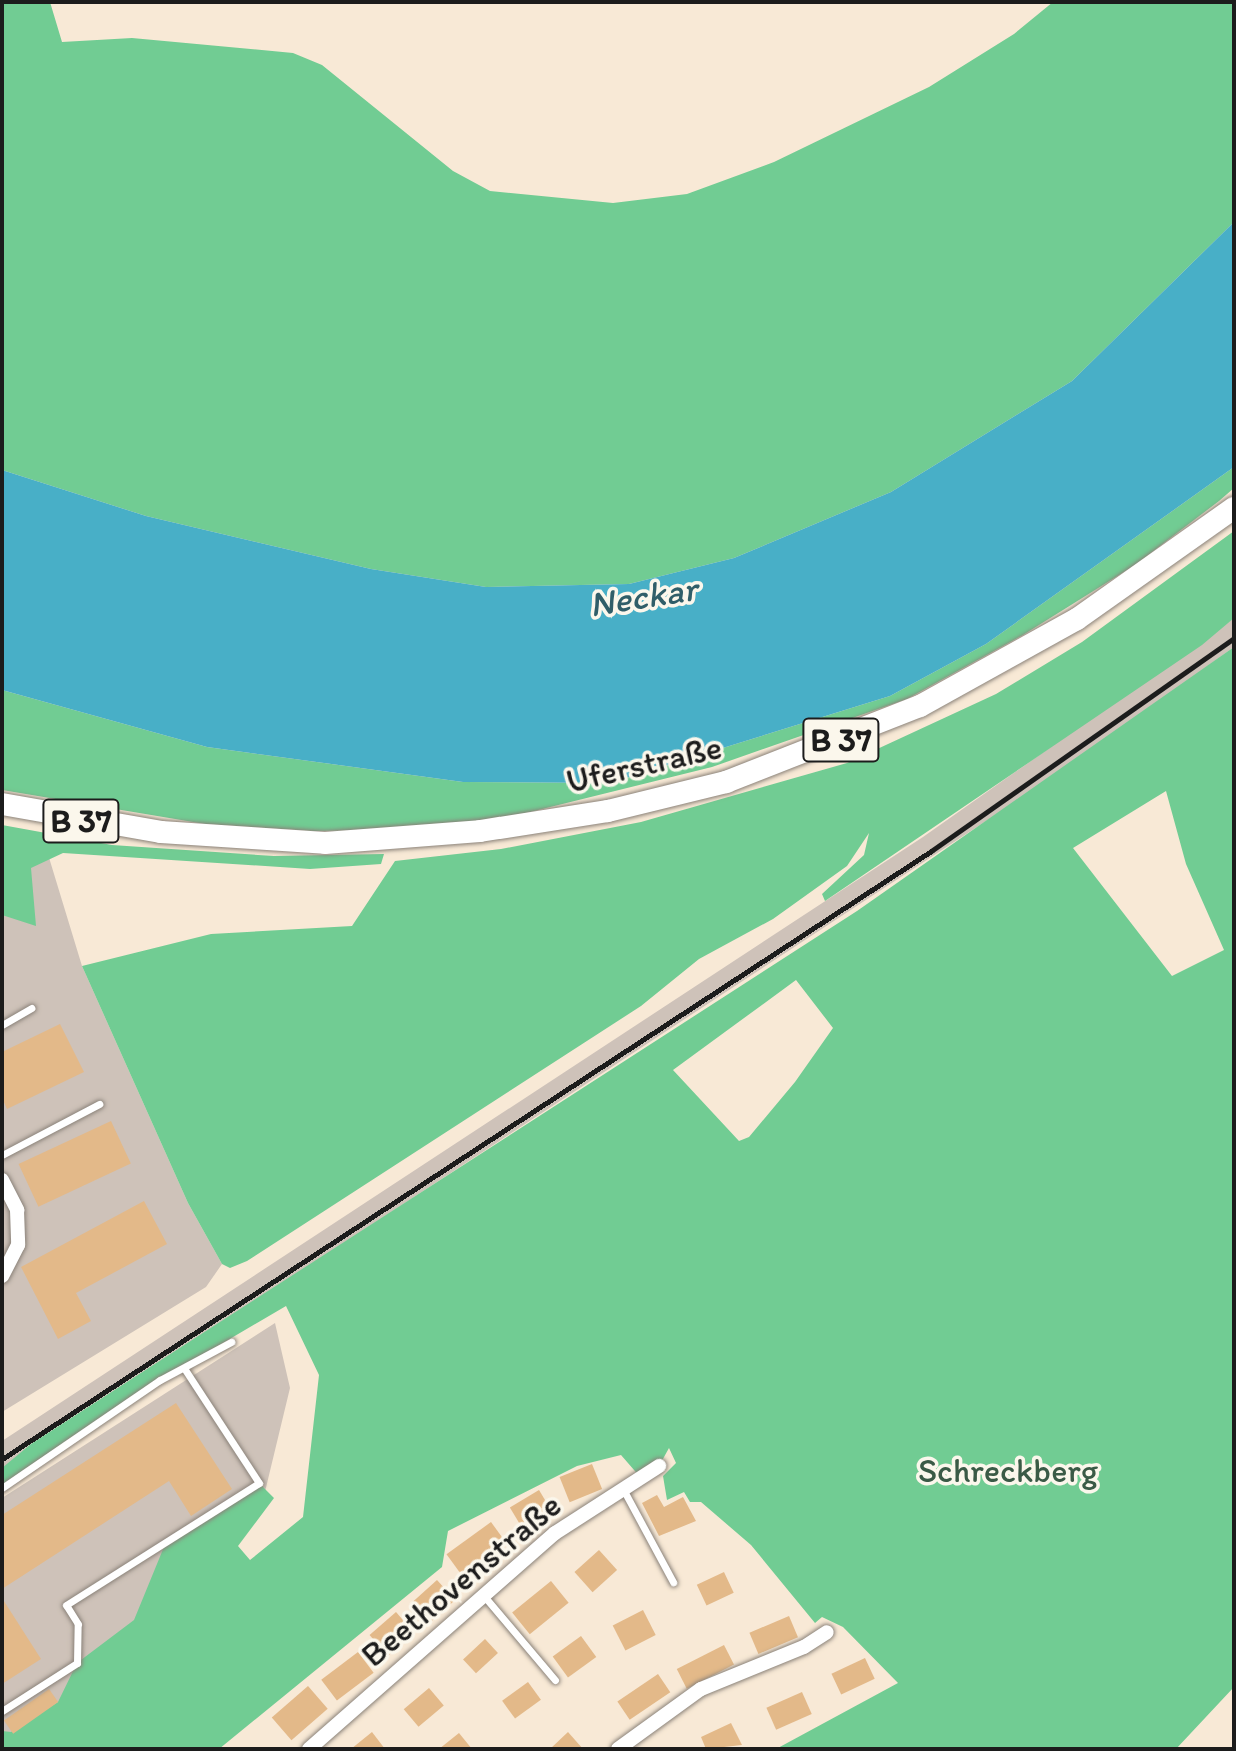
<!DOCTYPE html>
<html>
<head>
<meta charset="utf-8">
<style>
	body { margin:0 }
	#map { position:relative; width:1236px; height:1751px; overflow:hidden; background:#f8e9d6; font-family:Itim,sans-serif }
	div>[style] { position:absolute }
	.industrial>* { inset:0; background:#cec2b9 }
	.green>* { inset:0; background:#71cc93 }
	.water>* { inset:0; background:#48afc7 }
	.building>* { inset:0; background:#e3b989; transform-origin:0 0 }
	.roads { filter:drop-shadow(0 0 2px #8a8279) drop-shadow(0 0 2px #8a8279) }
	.lane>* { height:7px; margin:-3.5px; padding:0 3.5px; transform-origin:3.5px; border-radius:3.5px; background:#fff }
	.street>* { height:14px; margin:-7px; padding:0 7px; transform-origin:7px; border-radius:7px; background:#fff }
	.primary>* { height:22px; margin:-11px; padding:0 11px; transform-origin:11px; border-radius:11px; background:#fff }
	.rail>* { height:5px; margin:-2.5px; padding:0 2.5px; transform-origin:2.5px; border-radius:2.5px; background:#1c1c1c }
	span { translate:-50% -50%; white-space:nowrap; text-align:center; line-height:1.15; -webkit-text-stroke:7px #fbf7ec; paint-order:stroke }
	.shield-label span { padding:2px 6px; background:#fbf7ec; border:2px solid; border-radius:6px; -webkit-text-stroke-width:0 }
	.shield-label { font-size:32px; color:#1c1c1c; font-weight:700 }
	.street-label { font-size:34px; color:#1c1c1c }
	.park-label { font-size:34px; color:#3a5a46 }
	.water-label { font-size:36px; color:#305e69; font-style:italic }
	.frame { position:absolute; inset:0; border:4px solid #1c1c1c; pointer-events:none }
</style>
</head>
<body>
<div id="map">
	<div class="industrial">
		<i style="clip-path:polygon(1234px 618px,1234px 647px,1068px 767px,2px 1468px,2px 1441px,923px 837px)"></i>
		<i style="clip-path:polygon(2px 839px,47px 851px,82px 966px,188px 1203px,222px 1264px,206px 1287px,2px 1412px)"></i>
		<i style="clip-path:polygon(275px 1323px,290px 1388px,263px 1500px,211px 1528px,300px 1654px,2px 1749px,2px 1498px)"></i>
	</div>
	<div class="green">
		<i style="clip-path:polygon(2px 2px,50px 2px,62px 42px,132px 38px,293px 53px,322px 65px,453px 171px,490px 191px,613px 203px,687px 194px,774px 162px,929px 87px,1014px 34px,1053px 2px,1234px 2px,1234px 222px,1072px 381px,891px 492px,734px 558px,629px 584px,486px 587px,371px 569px,146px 516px,2px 470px)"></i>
		<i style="clip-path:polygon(1234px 467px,1234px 488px,1219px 501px,1135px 565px,1023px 635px,907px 699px,712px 767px,522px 814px,428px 829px,314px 831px,205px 824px,2px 790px,2px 690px,207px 747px,463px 782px,610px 783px,890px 696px,986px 644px)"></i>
		<i style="clip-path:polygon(1234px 531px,1234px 618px,1202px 645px,825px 901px,822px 894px,864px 855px,869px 833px,847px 866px,773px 919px,699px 959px,641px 1006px,247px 1261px,230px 1268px,222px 1264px,188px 1203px,82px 966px,211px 934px,352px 926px,395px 861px,501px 849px,641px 822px,847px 763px,996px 694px,1082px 642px)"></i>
		<i style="clip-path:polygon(evenodd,1234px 647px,1234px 1687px,1176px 1749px,776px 1749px,898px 1683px,843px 1627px,822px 1617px,815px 1623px,751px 1545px,701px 1502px,690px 1502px,684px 1492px,667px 1500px,663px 1476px,676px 1463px,669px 1448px,659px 1466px,641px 1478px,621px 1455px,577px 1466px,448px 1531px,442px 1567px,219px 1749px,2px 1749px,2px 1731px,11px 1732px,58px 1702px,77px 1663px,134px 1620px,166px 1542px,259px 1483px,274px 1498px,238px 1546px,250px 1560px,303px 1517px,319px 1375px,286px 1306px,160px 1380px,2px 1488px,2px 1468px,31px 1444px,857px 911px,1234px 647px,1166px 791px,1186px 864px,1224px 950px,1172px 976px,1073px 848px,1166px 791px,1234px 647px,796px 980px,833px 1028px,795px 1082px,749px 1137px,739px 1141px,673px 1070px,796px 980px)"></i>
		<i style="clip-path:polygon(2px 825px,112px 845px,274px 856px,384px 854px,381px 864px,310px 869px,63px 853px,31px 868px,36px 926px,2px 915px)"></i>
	</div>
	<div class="water">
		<i style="clip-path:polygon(1234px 222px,1234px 467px,986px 644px,890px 696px,610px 783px,463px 782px,207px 747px,2px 690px,2px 470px,146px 516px,371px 569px,486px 587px,629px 584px,734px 558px,891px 492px,1072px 381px)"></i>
	</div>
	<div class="building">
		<i style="clip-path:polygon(60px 1024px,84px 1072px,7px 1109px,2px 1098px,2px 1052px)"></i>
		<i style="left:111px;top:1121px;width:47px;height:102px;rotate:65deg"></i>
		<i style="clip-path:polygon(144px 1201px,167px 1244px,76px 1293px,91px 1321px,58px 1339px,21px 1267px)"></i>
		<i style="clip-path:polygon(176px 1403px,232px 1489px,191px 1516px,169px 1481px,2px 1589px,2px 1515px)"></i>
		<i style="left:592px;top:1464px;width:27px;height:35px;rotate:68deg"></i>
		<i style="left:539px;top:1490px;width:26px;height:34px;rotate:59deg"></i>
		<i style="clip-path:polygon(657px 1495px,664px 1507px,683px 1497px,696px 1521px,659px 1536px,642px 1503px)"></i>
		<i style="left:491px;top:1522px;width:26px;height:55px;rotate:54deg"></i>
		<i style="left:599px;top:1550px;width:27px;height:33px;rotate:48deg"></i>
		<i style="left:724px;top:1572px;width:23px;height:30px;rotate:65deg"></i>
		<i style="left:437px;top:1580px;width:27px;height:37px;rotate:48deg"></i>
		<i style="left:551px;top:1581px;width:28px;height:50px;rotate:51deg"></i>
		<i style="clip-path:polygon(2px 1598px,41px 1659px,2px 1684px)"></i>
		<i style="left:643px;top:1610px;width:28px;height:34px;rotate:63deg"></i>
		<i style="left:396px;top:1612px;width:28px;height:35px;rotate:49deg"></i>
		<i style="left:789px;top:1616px;width:23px;height:43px;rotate:67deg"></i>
		<i style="left:581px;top:1636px;width:26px;height:35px;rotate:54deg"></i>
		<i style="left:485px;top:1639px;width:19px;height:30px;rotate:47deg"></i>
		<i style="left:724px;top:1645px;width:22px;height:53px;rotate:63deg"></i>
		<i style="left:358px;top:1652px;width:26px;height:46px;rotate:53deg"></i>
		<i style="left:865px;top:1658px;width:23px;height:37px;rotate:65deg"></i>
		<i style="left:658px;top:1674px;width:22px;height:49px;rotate:56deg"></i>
		<i style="left:528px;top:1682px;width:22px;height:32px;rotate:54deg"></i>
		<i style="left:308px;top:1686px;width:30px;height:48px;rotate:49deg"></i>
		<i style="left:429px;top:1688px;width:23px;height:33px;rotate:50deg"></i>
		<i style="left:49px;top:1689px;width:16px;height:55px;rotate:55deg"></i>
		<i style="left:802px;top:1692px;width:24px;height:39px;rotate:66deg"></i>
		<i style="clip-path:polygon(731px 1723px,742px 1745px,706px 1749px,701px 1737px)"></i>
		<i style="clip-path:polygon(372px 1732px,385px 1749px,351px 1749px)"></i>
		<i style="clip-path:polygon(568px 1732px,583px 1749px,550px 1749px)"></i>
		<i style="clip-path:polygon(459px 1733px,472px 1749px,439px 1749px)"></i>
	</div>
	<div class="roads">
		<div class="lane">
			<i style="left:2px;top:1025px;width:34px;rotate:-30deg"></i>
			<i style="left:2px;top:1155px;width:110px;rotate:-27.7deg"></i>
			<i style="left:2px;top:1488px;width:191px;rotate:-34.4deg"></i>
			<i style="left:160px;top:1380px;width:81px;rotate:-28.2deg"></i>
			<i style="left:623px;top:1489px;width:106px;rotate:61.7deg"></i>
			<i style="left:484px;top:1596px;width:110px;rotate:49.8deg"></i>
			<i style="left:2px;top:1711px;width:89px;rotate:-32.6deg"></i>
			<i style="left:77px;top:1663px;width:39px;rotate:-89deg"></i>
			<i style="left:78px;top:1624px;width:22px;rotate:-122deg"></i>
			<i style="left:66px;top:1605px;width:228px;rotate:-32.3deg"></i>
			<i style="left:259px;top:1483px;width:137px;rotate:-123.1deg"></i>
		</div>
		<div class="street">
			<i style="left:2px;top:1180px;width:34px;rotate:63deg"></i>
			<i style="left:17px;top:1210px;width:35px;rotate:88deg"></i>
			<i style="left:18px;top:1245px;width:35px;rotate:117deg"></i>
			<i style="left:309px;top:1749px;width:327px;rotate:-41.3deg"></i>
			<i style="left:555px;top:1533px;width:124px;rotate:-32.8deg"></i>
			<i style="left:618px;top:1749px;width:102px;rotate:-35.9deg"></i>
			<i style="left:701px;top:1689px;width:111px;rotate:-22.2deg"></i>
			<i style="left:804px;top:1647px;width:27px;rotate:-33deg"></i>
		</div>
		<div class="primary">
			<i style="left:2px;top:804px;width:161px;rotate:10deg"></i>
			<i style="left:161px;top:832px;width:164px;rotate:3.8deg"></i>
			<i style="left:325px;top:843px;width:155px;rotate:-4.4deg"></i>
			<i style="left:480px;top:831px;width:130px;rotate:-8.9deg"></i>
			<i style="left:608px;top:811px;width:122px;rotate:-13.8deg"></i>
			<i style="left:726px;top:782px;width:208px;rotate:-21.4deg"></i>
			<i style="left:920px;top:706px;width:179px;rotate:-29deg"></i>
			<i style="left:1077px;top:619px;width:192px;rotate:-35.3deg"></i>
		</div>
	</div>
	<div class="rail">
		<i style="left:2px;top:1459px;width:1110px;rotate:-33.2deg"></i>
		<i style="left:931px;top:851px;width:370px;rotate:-35.1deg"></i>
	</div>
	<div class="shield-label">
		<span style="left:841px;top:740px">B 37</span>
		<span style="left:81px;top:821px">B 37</span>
	</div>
	<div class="street-label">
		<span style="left:644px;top:764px;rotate:-13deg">Uferstraße</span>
		<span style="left:461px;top:1580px;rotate:-40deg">Beethovenstraße</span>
	</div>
	<div class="park-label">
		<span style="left:1008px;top:1471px">Schreckberg</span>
	</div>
	<div class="water-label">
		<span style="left:643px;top:596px;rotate:-9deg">Neckar</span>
	</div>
	<div class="frame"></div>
</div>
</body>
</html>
